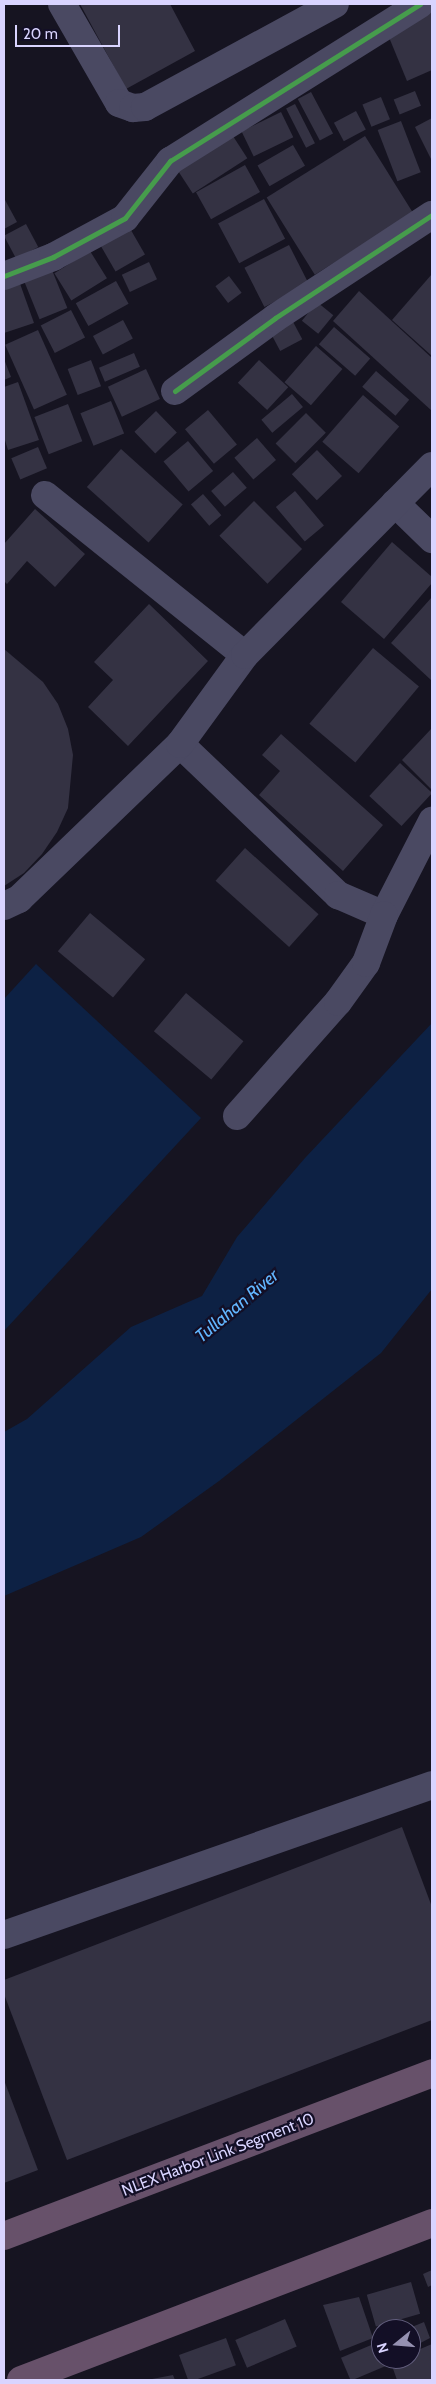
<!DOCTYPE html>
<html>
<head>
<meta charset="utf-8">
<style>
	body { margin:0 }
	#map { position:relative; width:436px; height:2384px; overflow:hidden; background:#161421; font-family:Cabin,sans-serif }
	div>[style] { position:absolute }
	.water>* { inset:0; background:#0d2144 }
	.building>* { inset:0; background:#343243; transform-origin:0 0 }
	.minor>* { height:28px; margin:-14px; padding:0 14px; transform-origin:14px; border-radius:14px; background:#4a4962 }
	.highway>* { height:28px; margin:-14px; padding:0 14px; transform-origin:14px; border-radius:14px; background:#67516a }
	.cycleway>* { height:5px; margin:-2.5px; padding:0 2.5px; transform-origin:2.5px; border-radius:2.5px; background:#469c4c }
	span { translate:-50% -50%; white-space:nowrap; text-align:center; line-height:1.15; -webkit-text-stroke:4.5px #130f26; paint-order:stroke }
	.street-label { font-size:16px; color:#d9d4ff }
	.water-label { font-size:18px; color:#62b6ff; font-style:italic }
	.frame { position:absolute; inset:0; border:5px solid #d9d4ff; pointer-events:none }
	.north { position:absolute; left:371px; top:2319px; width:50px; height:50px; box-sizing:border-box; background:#130f26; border:1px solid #625e7d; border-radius:50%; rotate:253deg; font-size:14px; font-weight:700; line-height:20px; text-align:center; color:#d9d4ff }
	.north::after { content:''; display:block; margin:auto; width:18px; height:22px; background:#9591b1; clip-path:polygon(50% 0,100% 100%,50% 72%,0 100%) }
	.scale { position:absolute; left:15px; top:25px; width:105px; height:22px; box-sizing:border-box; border:2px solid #d9d4ff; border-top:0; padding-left:6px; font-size:15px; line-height:18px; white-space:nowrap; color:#d9d4ff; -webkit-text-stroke:4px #130f26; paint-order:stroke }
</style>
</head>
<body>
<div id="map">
	<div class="water">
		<i style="clip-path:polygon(36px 964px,201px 1118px,4px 1331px,4px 999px)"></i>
		<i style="clip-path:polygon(432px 1023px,432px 1289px,381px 1353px,219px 1481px,141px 1537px,4px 1596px,4px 1432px,27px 1419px,131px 1327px,202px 1296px,237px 1237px,305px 1158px)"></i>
	</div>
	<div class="building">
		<i style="clip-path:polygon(80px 4px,170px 4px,195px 51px,126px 89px)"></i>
		<i style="clip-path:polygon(432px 11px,432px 70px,407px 81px,386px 30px)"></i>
		<i style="left:415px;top:91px;width:16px;height:23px;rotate:68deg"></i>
		<i style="left:311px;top:92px;width:47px;height:15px;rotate:62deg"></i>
		<i style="left:381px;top:97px;width:24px;height:20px;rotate:68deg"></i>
		<i style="left:295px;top:104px;width:44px;height:10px;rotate:63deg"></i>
		<i style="left:356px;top:111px;width:21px;height:25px;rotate:62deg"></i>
		<i style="left:281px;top:112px;width:28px;height:44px;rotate:64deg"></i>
		<i style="clip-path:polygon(432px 118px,432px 161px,415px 127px)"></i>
		<i style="left:401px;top:121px;width:55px;height:25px;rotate:69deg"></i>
		<i style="left:231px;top:133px;width:30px;height:65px;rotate:57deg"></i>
		<i style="left:365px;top:136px;width:91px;height:116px;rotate:58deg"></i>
		<i style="left:293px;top:145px;width:24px;height:41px;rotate:60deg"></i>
		<i style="left:245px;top:165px;width:31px;height:56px;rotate:61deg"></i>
		<i style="clip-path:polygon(4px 198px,17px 222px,4px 229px)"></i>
		<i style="left:264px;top:199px;width:45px;height:52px;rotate:62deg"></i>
		<i style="left:26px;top:224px;width:26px;height:25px;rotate:62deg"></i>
		<i style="left:128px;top:225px;width:34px;height:34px;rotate:60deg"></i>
		<i style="left:289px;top:245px;width:44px;height:50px;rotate:63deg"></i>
		<i style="left:90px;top:251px;width:32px;height:42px;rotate:58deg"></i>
		<i style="left:149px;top:262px;width:19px;height:30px;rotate:65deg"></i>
		<i style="left:52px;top:270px;width:41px;height:30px;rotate:68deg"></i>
		<i style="clip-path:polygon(432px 274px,432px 356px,392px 320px)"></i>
		<i style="left:229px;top:276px;width:21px;height:17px;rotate:53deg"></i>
		<i style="clip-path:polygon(18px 278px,34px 323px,4px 333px,4px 283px)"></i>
		<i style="left:116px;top:281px;width:26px;height:46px;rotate:61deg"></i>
		<i style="clip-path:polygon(359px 291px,432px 358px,432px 411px,333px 321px)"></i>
		<i style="left:317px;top:302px;width:21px;height:24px;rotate:39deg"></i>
		<i style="left:71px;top:310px;width:31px;height:34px;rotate:63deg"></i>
		<i style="left:291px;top:318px;width:24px;height:25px;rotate:62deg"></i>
		<i style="left:123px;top:320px;width:21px;height:34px;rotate:62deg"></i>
		<i style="left:334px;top:327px;width:48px;height:23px;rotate:41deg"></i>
		<i style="left:38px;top:330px;width:71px;height:36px;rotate:66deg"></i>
		<i style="left:316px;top:346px;width:35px;height:48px;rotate:41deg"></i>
		<i style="left:134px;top:353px;width:15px;height:38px;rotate:67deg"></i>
		<i style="clip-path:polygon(4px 359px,11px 377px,4px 380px)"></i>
		<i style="left:91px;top:360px;width:28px;height:25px;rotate:69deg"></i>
		<i style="left:259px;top:360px;width:40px;height:31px;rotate:43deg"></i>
		<i style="left:146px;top:369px;width:33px;height:42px;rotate:65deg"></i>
		<i style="left:376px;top:371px;width:44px;height:21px;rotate:41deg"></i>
		<i style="clip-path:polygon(18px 382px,39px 440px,8px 450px,4px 437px,4px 387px)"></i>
		<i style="left:292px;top:394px;width:17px;height:40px;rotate:50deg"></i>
		<i style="left:363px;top:395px;width:48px;height:62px;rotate:41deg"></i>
		<i style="left:111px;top:401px;width:35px;height:33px;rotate:68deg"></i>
		<i style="left:68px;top:404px;width:40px;height:36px;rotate:69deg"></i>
		<i style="left:208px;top:410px;width:45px;height:30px;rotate:50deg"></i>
		<i style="left:156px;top:411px;width:30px;height:30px;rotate:46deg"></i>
		<i style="left:306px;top:413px;width:28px;height:43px;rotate:45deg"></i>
		<i style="left:257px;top:438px;width:29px;height:30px;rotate:49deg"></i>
		<i style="left:188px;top:441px;width:39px;height:32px;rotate:50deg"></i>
		<i style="left:38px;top:447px;width:23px;height:29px;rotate:67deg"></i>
		<i style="left:121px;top:449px;width:83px;height:51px;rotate:42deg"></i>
		<i style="left:317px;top:450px;width:36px;height:35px;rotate:46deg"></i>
		<i style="left:233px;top:472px;width:21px;height:29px;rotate:49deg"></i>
		<i style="left:295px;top:491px;width:45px;height:25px;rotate:50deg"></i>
		<i style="left:203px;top:494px;width:28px;height:16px;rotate:49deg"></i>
		<i style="left:254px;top:501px;width:68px;height:49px;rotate:45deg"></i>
		<i style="clip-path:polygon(35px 509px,85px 554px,55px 587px,27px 561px,7px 584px,4px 581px,4px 544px)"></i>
		<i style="clip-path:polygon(392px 542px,432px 577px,432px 583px,384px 639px,341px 602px)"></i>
		<i style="clip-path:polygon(432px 597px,432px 679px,431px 680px,391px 643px)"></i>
		<i style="clip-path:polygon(149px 604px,208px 661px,128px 746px,88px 707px,113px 680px,94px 662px)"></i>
		<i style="left:373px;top:648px;width:60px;height:99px;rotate:40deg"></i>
		<i style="clip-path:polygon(4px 649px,43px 682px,58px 704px,68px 729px,73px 755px,68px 808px,57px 832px,42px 854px,24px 873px,4px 886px)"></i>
		<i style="clip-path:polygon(432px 728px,432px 790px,402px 760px)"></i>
		<i style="clip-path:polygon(281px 734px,383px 825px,343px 871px,259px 795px,280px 771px,262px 755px)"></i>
		<i style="left:400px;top:763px;width:44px;height:45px;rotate:43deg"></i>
		<i style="left:245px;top:848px;width:99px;height:44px;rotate:42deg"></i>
		<i style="left:90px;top:913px;width:72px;height:50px;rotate:40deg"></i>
		<i style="left:186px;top:993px;width:75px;height:50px;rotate:40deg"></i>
		<i style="clip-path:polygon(402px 1827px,432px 1907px,432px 2020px,67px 2160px,4px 1994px,4px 1980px)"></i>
		<i style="clip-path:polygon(4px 2080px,38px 2170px,4px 2183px)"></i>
		<i style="clip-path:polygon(432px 2270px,432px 2285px,428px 2287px,423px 2274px)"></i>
		<i style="left:411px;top:2282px;width:33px;height:46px;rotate:74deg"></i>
		<i style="clip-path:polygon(359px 2297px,373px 2338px,340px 2351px,323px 2305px)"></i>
		<i style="left:285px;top:2319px;width:30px;height:54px;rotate:67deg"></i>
		<i style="clip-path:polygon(424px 2322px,430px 2338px,411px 2348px,411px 2329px,407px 2329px)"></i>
		<i style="left:226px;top:2338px;width:29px;height:50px;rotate:70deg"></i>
		<i style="left:376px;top:2343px;width:25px;height:38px;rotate:67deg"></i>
		<i style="clip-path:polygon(432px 2344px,432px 2380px,397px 2380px,391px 2363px,411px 2359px,411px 2353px)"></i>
		<i style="clip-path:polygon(173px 2375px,175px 2380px,152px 2380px,152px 2379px)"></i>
	</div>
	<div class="minor">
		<i style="left:62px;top:4px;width:114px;rotate:60.1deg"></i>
		<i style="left:119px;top:103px;width:15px;rotate:20deg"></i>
		<i style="left:133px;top:108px;width:12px;rotate:-5deg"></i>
		<i style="left:145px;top:107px;width:216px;rotate:-28.5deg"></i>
		<i style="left:4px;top:276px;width:53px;rotate:-21.2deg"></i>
		<i style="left:53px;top:257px;width:82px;rotate:-28.4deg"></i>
		<i style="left:125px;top:218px;width:73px;rotate:-51.7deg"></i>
		<i style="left:170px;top:161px;width:295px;rotate:-32.1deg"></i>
		<i style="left:175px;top:391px;width:124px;rotate:-36.1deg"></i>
		<i style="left:275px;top:318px;width:188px;rotate:-33.3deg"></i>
		<i style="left:45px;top:495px;width:256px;rotate:38.7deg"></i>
		<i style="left:395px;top:503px;width:52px;rotate:44.2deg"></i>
		<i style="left:180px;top:744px;width:219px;rotate:43.7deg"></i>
		<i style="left:338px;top:895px;width:50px;rotate:23.5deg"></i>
		<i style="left:384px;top:915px;width:106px;rotate:-62.9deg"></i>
		<i style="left:4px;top:906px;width:17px;rotate:-25deg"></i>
		<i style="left:19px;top:899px;width:223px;rotate:-43.9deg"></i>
		<i style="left:180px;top:744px;width:110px;rotate:-53.9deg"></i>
		<i style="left:245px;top:655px;width:266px;rotate:-45.3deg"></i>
		<i style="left:237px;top:1116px;width:152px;rotate:-48.5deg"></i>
		<i style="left:338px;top:1002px;width:48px;rotate:-54.3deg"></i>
		<i style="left:366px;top:963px;width:51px;rotate:-69.4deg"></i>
		<i style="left:4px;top:1935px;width:454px;rotate:-19.3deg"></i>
	</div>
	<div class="highway">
		<i style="left:4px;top:2236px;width:458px;rotate:-20.8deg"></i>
		<i style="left:21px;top:2380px;width:440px;rotate:-20.9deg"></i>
	</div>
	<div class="cycleway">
		<i style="left:4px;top:276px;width:53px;rotate:-21.2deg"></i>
		<i style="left:53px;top:257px;width:82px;rotate:-28.4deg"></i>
		<i style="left:125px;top:218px;width:73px;rotate:-51.7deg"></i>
		<i style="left:170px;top:161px;width:295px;rotate:-32.1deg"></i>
		<i style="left:175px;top:391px;width:124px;rotate:-36.1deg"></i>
		<i style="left:275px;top:318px;width:188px;rotate:-33.3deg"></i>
	</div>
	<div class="street-label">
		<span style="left:218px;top:2155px;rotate:-21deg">NLEX Harbor Link Segment 10</span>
	</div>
	<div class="water-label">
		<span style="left:237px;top:1306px;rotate:-40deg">Tullahan River</span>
	</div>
	<div class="frame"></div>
	<div class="north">N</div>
	<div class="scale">20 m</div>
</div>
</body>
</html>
